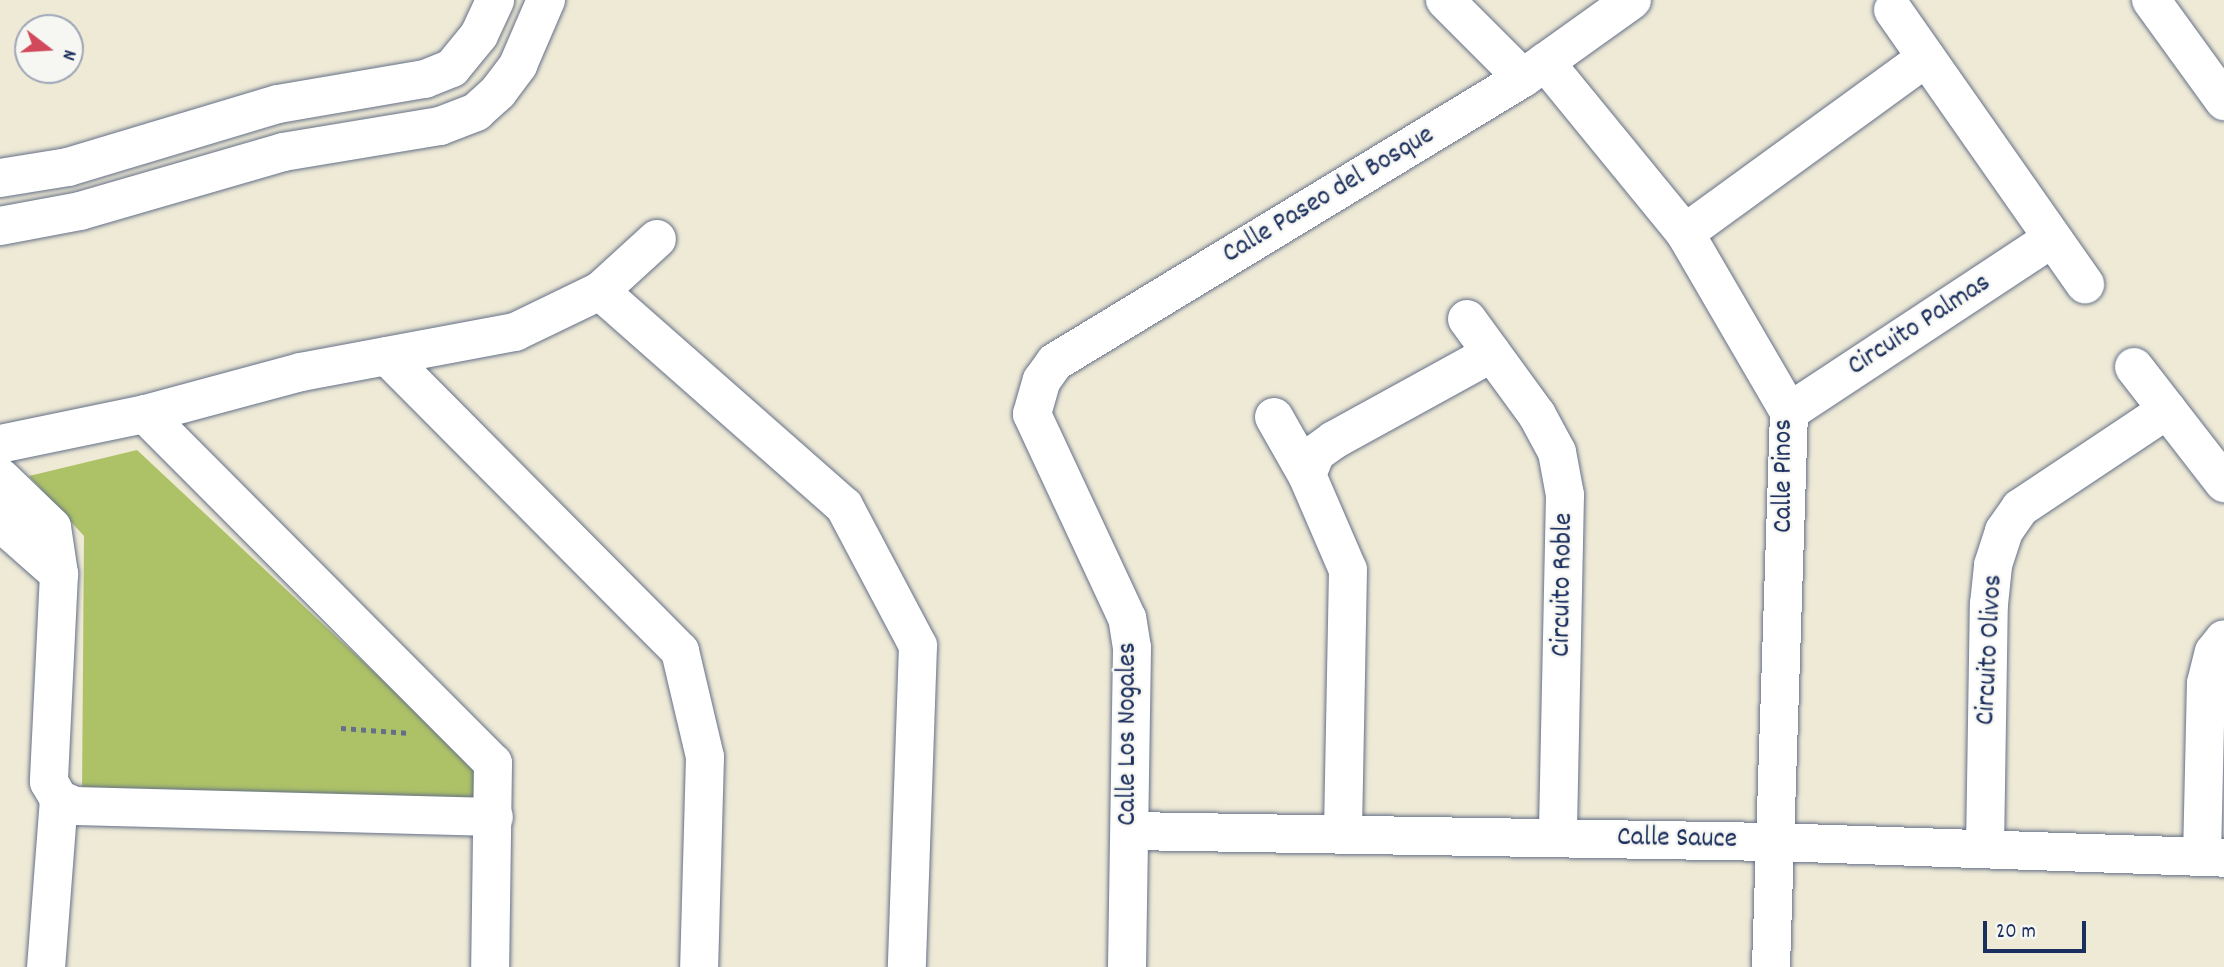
<!DOCTYPE html>
<html>
<head>
<meta charset="utf-8">
<style>
	body { margin:0 }
	#map { position:relative; width:2224px; height:967px; overflow:hidden; background:#eeead6; font-family:Dekko,sans-serif }
	div>[style] { position:absolute }
	.green>* { inset:0; background:#adc267 }
	.path>* { height:4.5px; margin-top:-2.25px; transform-origin:0; background:repeating-linear-gradient(90deg,#657088 0 5px,transparent 0 10px) }
	.roads { filter:drop-shadow(0 0 2px #657088) drop-shadow(0 0 2px #657088) }
	.minor>* { height:38px; margin:-19px; padding:0 19px; transform-origin:19px; border-radius:19px; background:#fff }
	span { translate:-50% -50%; white-space:nowrap; text-align:center; line-height:1.15; -webkit-text-stroke:5px #f6f6f2; paint-order:stroke }
	.street-label { font-size:28px; color:#1b2f5e }
	.north { position:absolute; left:14px; top:14px; width:70px; height:70px; box-sizing:border-box; background:#f6f6f2; border:2px solid #9ea6b7; border-radius:50%; rotate:107deg; font-size:19px; font-weight:700; line-height:28px; text-align:center; color:#1b2f5e }
	.north::after { content:''; display:block; margin:auto; width:24px; height:32px; background:#d1495b; clip-path:polygon(50% 0,100% 100%,50% 72%,0 100%) }
	.scale { position:absolute; left:1983px; top:921px; width:103px; height:32px; box-sizing:border-box; border:4px solid #1b2f5e; border-top:0; padding-left:9px; font-size:21px; line-height:24px; white-space:nowrap; color:#1b2f5e; -webkit-text-stroke:5px #f6f6f2; paint-order:stroke }
</style>
</head>
<body>
<div id="map">
	<div class="green">
		<i style="clip-path:polygon(137px 450px,482px 773px,483px 799px,82px 792px,84px 536px,29px 476px)"></i>
	</div>
	<div class="path">
		<i style="left:341px;top:728px;width:69px;rotate:4.1deg"></i>
	</div>
	<div class="roads">
		<div class="minor">
			<i style="left:1445px;top:0;width:110px;rotate:45deg"></i>
			<i style="left:2151px;top:0;width:125px;rotate:54.1deg"></i>
			<i style="left:1893px;top:10px;width:335px;rotate:55deg"></i>
			<i style="left:1545px;top:62px;width:221px;rotate:50.7deg"></i>
			<i style="left:1685px;top:233px;width:207px;rotate:59.8deg"></i>
			<i style="left:1789px;top:412px;width:555px;rotate:91.86deg"></i>
			<i style="left:0;top:178px;width:69px;rotate:-9.2deg"></i>
			<i style="left:68px;top:167px;width:219px;rotate:-16.7deg"></i>
			<i style="left:278px;top:104px;width:149px;rotate:-9.7deg"></i>
			<i style="left:425px;top:79px;width:29px;rotate:-22deg"></i>
			<i style="left:452px;top:68px;width:43px;rotate:-50.7deg"></i>
			<i style="left:479px;top:35px;width:38px;rotate:-65deg"></i>
			<i style="left:0;top:226px;width:81px;rotate:-10.6deg"></i>
			<i style="left:80px;top:211px;width:211px;rotate:-16.2deg"></i>
			<i style="left:283px;top:152px;width:159px;rotate:-9.4deg"></i>
			<i style="left:440px;top:126px;width:39px;rotate:-21deg"></i>
			<i style="left:476px;top:112px;width:30px;rotate:-42deg"></i>
			<i style="left:498px;top:92px;width:34px;rotate:-53deg"></i>
			<i style="left:518px;top:65px;width:71px;rotate:-66.7deg"></i>
			<i style="left:1685px;top:233px;width:298px;rotate:-36deg"></i>
			<i style="left:600px;top:291px;width:325px;rotate:41.4deg"></i>
			<i style="left:844px;top:506px;width:158px;rotate:62.1deg"></i>
			<i style="left:918px;top:646px;width:321px;rotate:92deg"></i>
			<i style="left:1467px;top:319px;width:119px;rotate:53.9deg"></i>
			<i style="left:1537px;top:415px;width:42px;rotate:61.6deg"></i>
			<i style="left:1557px;top:452px;width:44px;rotate:79.5deg"></i>
			<i style="left:1565px;top:495px;width:343px;rotate:91.2deg"></i>
			<i style="left:387px;top:356px;width:416px;rotate:45.2deg"></i>
			<i style="left:680px;top:651px;width:109px;rotate:76.7deg"></i>
			<i style="left:705px;top:757px;width:210px;rotate:91.6deg"></i>
			<i style="left:2134px;top:367px;width:147px;rotate:52.2deg"></i>
			<i style="left:1789px;top:412px;width:314px;rotate:-33.4deg"></i>
			<i style="left:145px;top:414px;width:493px;rotate:45.1deg"></i>
			<i style="left:493px;top:763px;width:204px;rotate:90.8deg"></i>
			<i style="left:1274px;top:417px;width:67px;rotate:60.4deg"></i>
			<i style="left:1307px;top:475px;width:103px;rotate:66.7deg"></i>
			<i style="left:1348px;top:570px;width:263px;rotate:91.1deg"></i>
			<i style="left:0;top:444px;width:148px;rotate:-11.7deg"></i>
			<i style="left:145px;top:414px;width:162px;rotate:-15.1deg"></i>
			<i style="left:301px;top:372px;width:218px;rotate:-10.6deg"></i>
			<i style="left:515px;top:332px;width:94px;rotate:-25.8deg"></i>
			<i style="left:600px;top:291px;width:77px;rotate:-42.4deg"></i>
			<i style="left:1307px;top:475px;width:24px;rotate:-68deg"></i>
			<i style="left:1316px;top:453px;width:22px;rotate:-36deg"></i>
			<i style="left:1334px;top:440px;width:180px;rotate:-28.8deg"></i>
			<i style="left:0;top:477px;width:72px;rotate:43.9deg"></i>
			<i style="left:52px;top:527px;width:48px;rotate:81.5deg"></i>
			<i style="left:59px;top:574px;width:208px;rotate:92.8deg"></i>
			<i style="left:49px;top:782px;width:20px;rotate:60deg"></i>
			<i style="left:59px;top:799px;width:169px;rotate:94.4deg"></i>
			<i style="left:0;top:522px;width:79px;rotate:41.4deg"></i>
			<i style="left:59px;top:799px;width:17px;rotate:24deg"></i>
			<i style="left:75px;top:806px;width:419px;rotate:1.5deg"></i>
			<i style="left:1130px;top:831px;width:645px;rotate:0.98deg"></i>
			<i style="left:1775px;top:842px;width:449px;rotate:2deg"></i>
			<i style="left:1985px;top:849px;width:245px;rotate:-89.1deg"></i>
			<i style="left:1989px;top:604px;width:39px;rotate:-84deg"></i>
			<i style="left:1993px;top:565px;width:36px;rotate:-72deg"></i>
			<i style="left:2004px;top:531px;width:28px;rotate:-55deg"></i>
			<i style="left:2020px;top:508px;width:177px;rotate:-33.7deg"></i>
			<i style="left:2202px;top:857px;width:174px;rotate:-88.7deg"></i>
			<i style="left:2206px;top:683px;width:32px;rotate:-76deg"></i>
			<i style="left:2214px;top:652px;width:16px;rotate:-52deg"></i>
			<i style="left:1127px;top:967px;width:319px;rotate:-89.1deg"></i>
			<i style="left:1132px;top:648px;width:30px;rotate:-99deg"></i>
			<i style="left:1127px;top:618px;width:225px;rotate:-115deg"></i>
			<i style="left:1032px;top:414px;width:35px;rotate:-74deg"></i>
			<i style="left:1042px;top:380px;width:22px;rotate:-54deg"></i>
			<i style="left:1055px;top:362px;width:547px;rotate:-31.25deg"></i>
			<i style="left:1523px;top:78px;width:134px;rotate:-35.6deg"></i>
		</div>
	</div>
	<div class="street-label">
		<span style="left:1329px;top:196px;rotate:-31deg">Calle Paseo del Bosque</span>
		<span style="left:1920px;top:326px;rotate:-33deg">Circuito Palmas</span>
		<span style="left:1785px;top:476px;rotate:-90deg">Calle Pinos</span>
		<span style="left:1564px;top:585px;rotate:-89deg">Circuito Roble</span>
		<span style="left:1991px;top:650px;rotate:-87deg">Circuito Olivos</span>
		<span style="left:1129px;top:734px;rotate:-90deg">Calle Los Nogales</span>
		<span style="left:1677px;top:840px;rotate:1deg">Calle Sauce</span>
	</div>
	<div class="north">N</div>
	<div class="scale">20 m</div>
</div>
</body>
</html>
